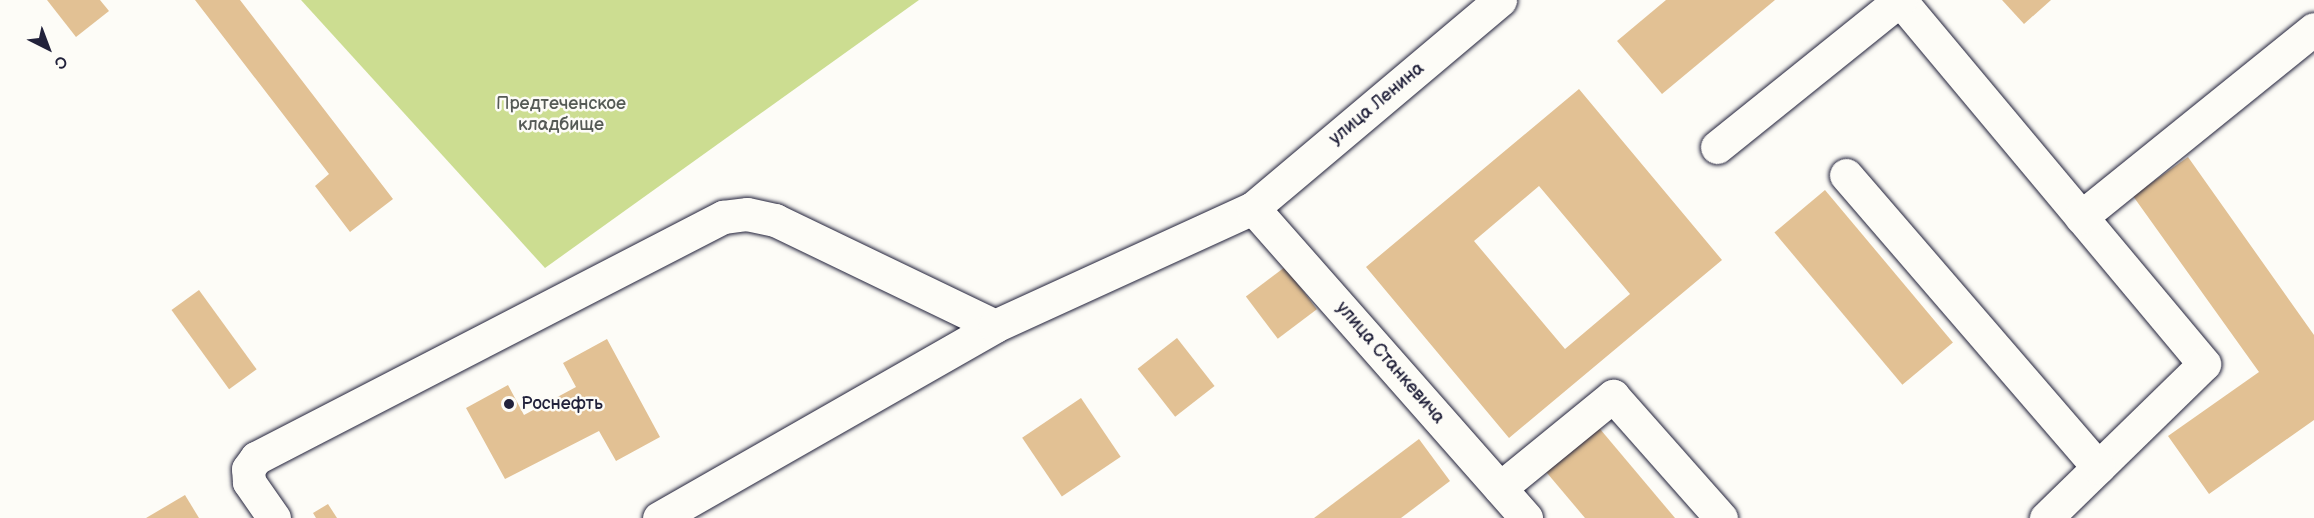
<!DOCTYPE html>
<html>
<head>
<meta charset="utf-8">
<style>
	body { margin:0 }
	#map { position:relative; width:2314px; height:518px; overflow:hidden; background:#fdfcf7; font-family:"Balsamiq Sans",sans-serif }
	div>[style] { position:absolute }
	.green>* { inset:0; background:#ccdd91 }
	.building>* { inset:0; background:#e2c194; transform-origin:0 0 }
	.roads { filter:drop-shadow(0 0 2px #22223b) drop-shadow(0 0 2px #22223b) }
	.minor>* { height:33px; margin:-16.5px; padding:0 16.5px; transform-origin:16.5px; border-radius:16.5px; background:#fdfcf7 }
	.dots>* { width:16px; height:16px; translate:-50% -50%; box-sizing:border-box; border:3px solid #fdfcf7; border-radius:50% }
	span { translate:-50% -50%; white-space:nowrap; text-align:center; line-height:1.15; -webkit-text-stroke:5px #fdfcf7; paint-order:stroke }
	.street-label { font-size:18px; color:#22223b }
	.park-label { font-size:18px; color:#555a55 }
	.poi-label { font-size:18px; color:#22223b }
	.left { translate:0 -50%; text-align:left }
	.north { position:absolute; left:18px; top:18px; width:60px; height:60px; -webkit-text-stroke:4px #fdfcf7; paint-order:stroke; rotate:138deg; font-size:16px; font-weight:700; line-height:24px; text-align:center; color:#22223b }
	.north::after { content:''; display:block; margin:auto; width:21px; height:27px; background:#22223b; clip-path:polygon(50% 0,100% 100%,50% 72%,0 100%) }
</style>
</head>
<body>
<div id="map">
	<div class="green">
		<i style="clip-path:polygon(301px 0,919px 0,545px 268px)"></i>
	</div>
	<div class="building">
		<i style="clip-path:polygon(47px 0,100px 0,109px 11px,76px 37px)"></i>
		<i style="clip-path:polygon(195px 0,240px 0,393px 199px,350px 232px,315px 186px,329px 174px)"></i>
		<i style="clip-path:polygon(1666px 0,1775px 0,1662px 94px,1617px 41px)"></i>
		<i style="clip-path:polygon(2002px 0,2051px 0,2024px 24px)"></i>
		<i style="clip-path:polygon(evenodd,1579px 89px,1722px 260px,1509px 438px,1366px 267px,1579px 89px,1539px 186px,1630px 294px,1565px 349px,1474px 241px,1539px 186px)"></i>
		<i style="clip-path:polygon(2188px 157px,2314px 335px,2314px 420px,2209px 494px,2168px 436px,2259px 372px,2133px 196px)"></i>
		<i style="left:1825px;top:190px;width:199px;height:66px;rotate:50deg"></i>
		<i style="left:1285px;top:267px;width:53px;height:49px;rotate:53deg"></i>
		<i style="left:199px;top:290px;width:98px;height:34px;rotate:54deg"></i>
		<i style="left:1177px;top:338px;width:61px;height:50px;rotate:52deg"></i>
		<i style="clip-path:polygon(607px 339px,660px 437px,616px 461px,599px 431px,505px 479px,466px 408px,508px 385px,524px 415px,576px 387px,563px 363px)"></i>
		<i style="left:1081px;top:398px;width:71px;height:71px;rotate:56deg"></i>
		<i style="clip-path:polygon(1595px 423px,1675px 518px,1585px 518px,1542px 467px)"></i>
		<i style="clip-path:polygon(1419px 439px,1450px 481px,1401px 518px,1314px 518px)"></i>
		<i style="clip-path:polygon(185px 495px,199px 518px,146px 518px)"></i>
		<i style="clip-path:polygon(328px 504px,337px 518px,316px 518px,313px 513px)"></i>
	</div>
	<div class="roads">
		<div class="minor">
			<i style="left:1900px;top:0;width:474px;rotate:50.1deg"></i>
			<i style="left:2204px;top:364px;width:221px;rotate:135.7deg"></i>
			<i style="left:1717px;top:147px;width:235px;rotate:-38.8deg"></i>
			<i style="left:1846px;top:175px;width:386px;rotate:49.2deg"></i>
			<i style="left:1253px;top:208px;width:413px;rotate:48.6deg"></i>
			<i style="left:2081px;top:217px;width:299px;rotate:-38.9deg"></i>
			<i style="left:1500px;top:488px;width:146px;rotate:-39.2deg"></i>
			<i style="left:1613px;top:396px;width:163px;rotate:48.5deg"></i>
			<i style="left:274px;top:518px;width:44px;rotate:-124.8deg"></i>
			<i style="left:249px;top:482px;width:13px;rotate:-94deg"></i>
			<i style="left:248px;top:469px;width:14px;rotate:-54deg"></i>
			<i style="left:256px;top:458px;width:526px;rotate:-27.3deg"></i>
			<i style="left:723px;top:217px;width:24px;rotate:-7deg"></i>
			<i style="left:747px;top:214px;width:29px;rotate:12deg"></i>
			<i style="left:775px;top:220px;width:244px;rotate:25.7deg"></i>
			<i style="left:659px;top:518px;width:387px;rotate:-29.7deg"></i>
			<i style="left:995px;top:326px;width:284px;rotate:-24.6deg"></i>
			<i style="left:1253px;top:208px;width:323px;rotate:-40.1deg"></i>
		</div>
	</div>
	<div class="dots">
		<i style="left:509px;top:404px;background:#22223b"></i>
	</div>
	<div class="street-label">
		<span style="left:1377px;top:104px;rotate:-40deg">улица Ленина</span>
		<span style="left:1390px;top:363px;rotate:49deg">улица Станкевича</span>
	</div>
	<div class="park-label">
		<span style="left:561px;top:115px">Предтеченское<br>кладбище</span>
	</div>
	<div class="poi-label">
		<span class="left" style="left:521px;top:404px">Роснефть</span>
	</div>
	<div class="north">С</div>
</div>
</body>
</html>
